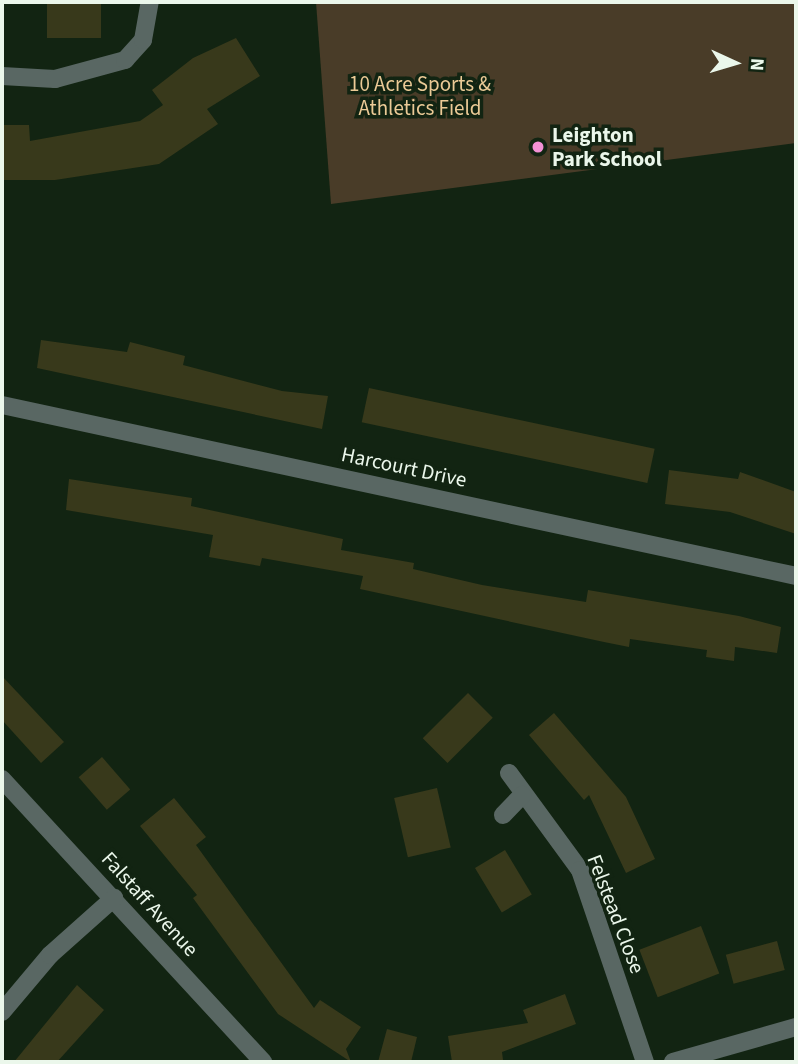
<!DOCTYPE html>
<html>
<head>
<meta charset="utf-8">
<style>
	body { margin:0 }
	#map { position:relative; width:798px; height:1064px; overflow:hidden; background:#122412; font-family:"Source Sans 3",sans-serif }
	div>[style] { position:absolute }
	.green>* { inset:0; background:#493c28 }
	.building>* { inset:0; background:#38391b; transform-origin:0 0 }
	.street>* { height:18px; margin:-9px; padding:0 9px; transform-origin:9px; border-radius:9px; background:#596763 }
	.dots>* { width:19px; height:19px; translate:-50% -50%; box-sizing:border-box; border:4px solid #122412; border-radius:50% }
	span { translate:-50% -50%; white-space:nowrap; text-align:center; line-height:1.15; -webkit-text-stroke:7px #122412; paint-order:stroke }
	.park-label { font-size:21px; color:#ebca96 }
	.poi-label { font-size:21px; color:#ebf7eb; font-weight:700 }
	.left { translate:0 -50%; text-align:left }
	.street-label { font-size:21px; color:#ebf7eb }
	.frame { position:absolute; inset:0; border:4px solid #ebf7eb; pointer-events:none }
	.north { position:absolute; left:700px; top:28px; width:70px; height:70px; -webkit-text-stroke:5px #122412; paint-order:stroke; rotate:94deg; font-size:19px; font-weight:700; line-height:28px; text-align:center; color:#ebf7eb }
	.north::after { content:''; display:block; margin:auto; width:24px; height:32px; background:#ebf7eb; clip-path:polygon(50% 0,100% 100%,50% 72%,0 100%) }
</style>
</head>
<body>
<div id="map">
	<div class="green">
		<i style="clip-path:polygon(316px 2px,796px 2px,796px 143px,331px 204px)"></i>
	</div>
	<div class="building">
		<i style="left:47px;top:2px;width:54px;height:36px"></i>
		<i style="clip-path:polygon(236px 38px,260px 76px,207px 109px,218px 124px,159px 164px,55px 180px,2px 180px,2px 125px,29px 125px,30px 141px,140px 121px,163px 105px,152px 90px,193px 58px)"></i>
		<i style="clip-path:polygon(41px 340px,127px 352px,130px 342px,185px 356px,183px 365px,282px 391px,328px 396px,322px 429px,37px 368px)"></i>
		<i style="left:369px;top:388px;width:292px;height:35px;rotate:12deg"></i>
		<i style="clip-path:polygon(669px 470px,738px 479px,740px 472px,796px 492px,796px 534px,730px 512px,665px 504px)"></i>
		<i style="clip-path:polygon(69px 479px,192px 498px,191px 506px,343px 539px,341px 550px,414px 563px,413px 569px,482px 585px,586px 602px,588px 590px,739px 616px,781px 627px,777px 653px,735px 647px,734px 661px,706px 657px,707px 650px,630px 639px,629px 647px,604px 642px,360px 589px,363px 576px,262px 558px,260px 566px,209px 557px,213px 535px,66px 510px)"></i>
		<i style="clip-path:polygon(2px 676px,64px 742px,41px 763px,2px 720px)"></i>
		<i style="left:468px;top:693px;width:35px;height:64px;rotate:45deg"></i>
		<i style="clip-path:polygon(554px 713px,626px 797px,655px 859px,626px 873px,589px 795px,584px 800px,529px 735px)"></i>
		<i style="left:102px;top:757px;width:43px;height:31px;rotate:49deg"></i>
		<i style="left:437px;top:788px;width:61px;height:44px;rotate:77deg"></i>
		<i style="clip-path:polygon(174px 798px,206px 837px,196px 845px,314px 1008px,320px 1000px,361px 1027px,346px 1049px,351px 1062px,278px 1014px,193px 898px,197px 895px,140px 826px)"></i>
		<i style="left:505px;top:850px;width:52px;height:35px;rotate:59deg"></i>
		<i style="left:701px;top:926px;width:51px;height:66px;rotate:69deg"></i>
		<i style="left:777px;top:941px;width:30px;height:53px;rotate:75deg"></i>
		<i style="clip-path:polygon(77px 985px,104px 1010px,57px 1062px,14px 1062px)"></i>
		<i style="clip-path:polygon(565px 994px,576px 1024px,502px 1052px,503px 1060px,452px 1062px,448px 1036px,528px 1023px,523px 1010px)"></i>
		<i style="clip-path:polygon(387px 1029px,417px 1037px,411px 1062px,378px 1062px)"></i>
	</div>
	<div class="street">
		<i style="left:2px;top:76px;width:53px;rotate:3.2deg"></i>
		<i style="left:55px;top:79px;width:73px;rotate:-15.2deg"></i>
		<i style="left:125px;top:60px;width:27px;rotate:-48deg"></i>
		<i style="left:143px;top:40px;width:39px;rotate:-80deg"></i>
		<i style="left:2px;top:405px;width:812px;rotate:12.15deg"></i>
		<i style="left:509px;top:773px;width:120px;rotate:53.8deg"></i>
		<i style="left:580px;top:870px;width:203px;rotate:71.3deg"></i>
		<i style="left:2px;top:779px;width:385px;rotate:47.3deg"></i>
		<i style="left:503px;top:815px;width:28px;rotate:-46deg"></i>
		<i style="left:2px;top:1012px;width:75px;rotate:-49.9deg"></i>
		<i style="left:50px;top:955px;width:86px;rotate:-41.7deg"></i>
		<i style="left:673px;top:1062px;width:128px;rotate:-15.9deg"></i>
	</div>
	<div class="dots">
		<i style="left:538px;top:147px;background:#f391d5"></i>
	</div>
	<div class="park-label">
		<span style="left:420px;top:96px">10 Acre Sports &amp;<br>Athletics Field</span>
	</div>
	<div class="poi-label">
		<span class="left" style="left:552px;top:147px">Leighton<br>Park School</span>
	</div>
	<div class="street-label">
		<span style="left:404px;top:467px;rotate:12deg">Harcourt Drive</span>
		<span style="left:150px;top:904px;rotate:48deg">Falstaff Avenue</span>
		<span style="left:616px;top:914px;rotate:69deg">Felstead Close</span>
	</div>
	<div class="frame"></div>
	<div class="north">N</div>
</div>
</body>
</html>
